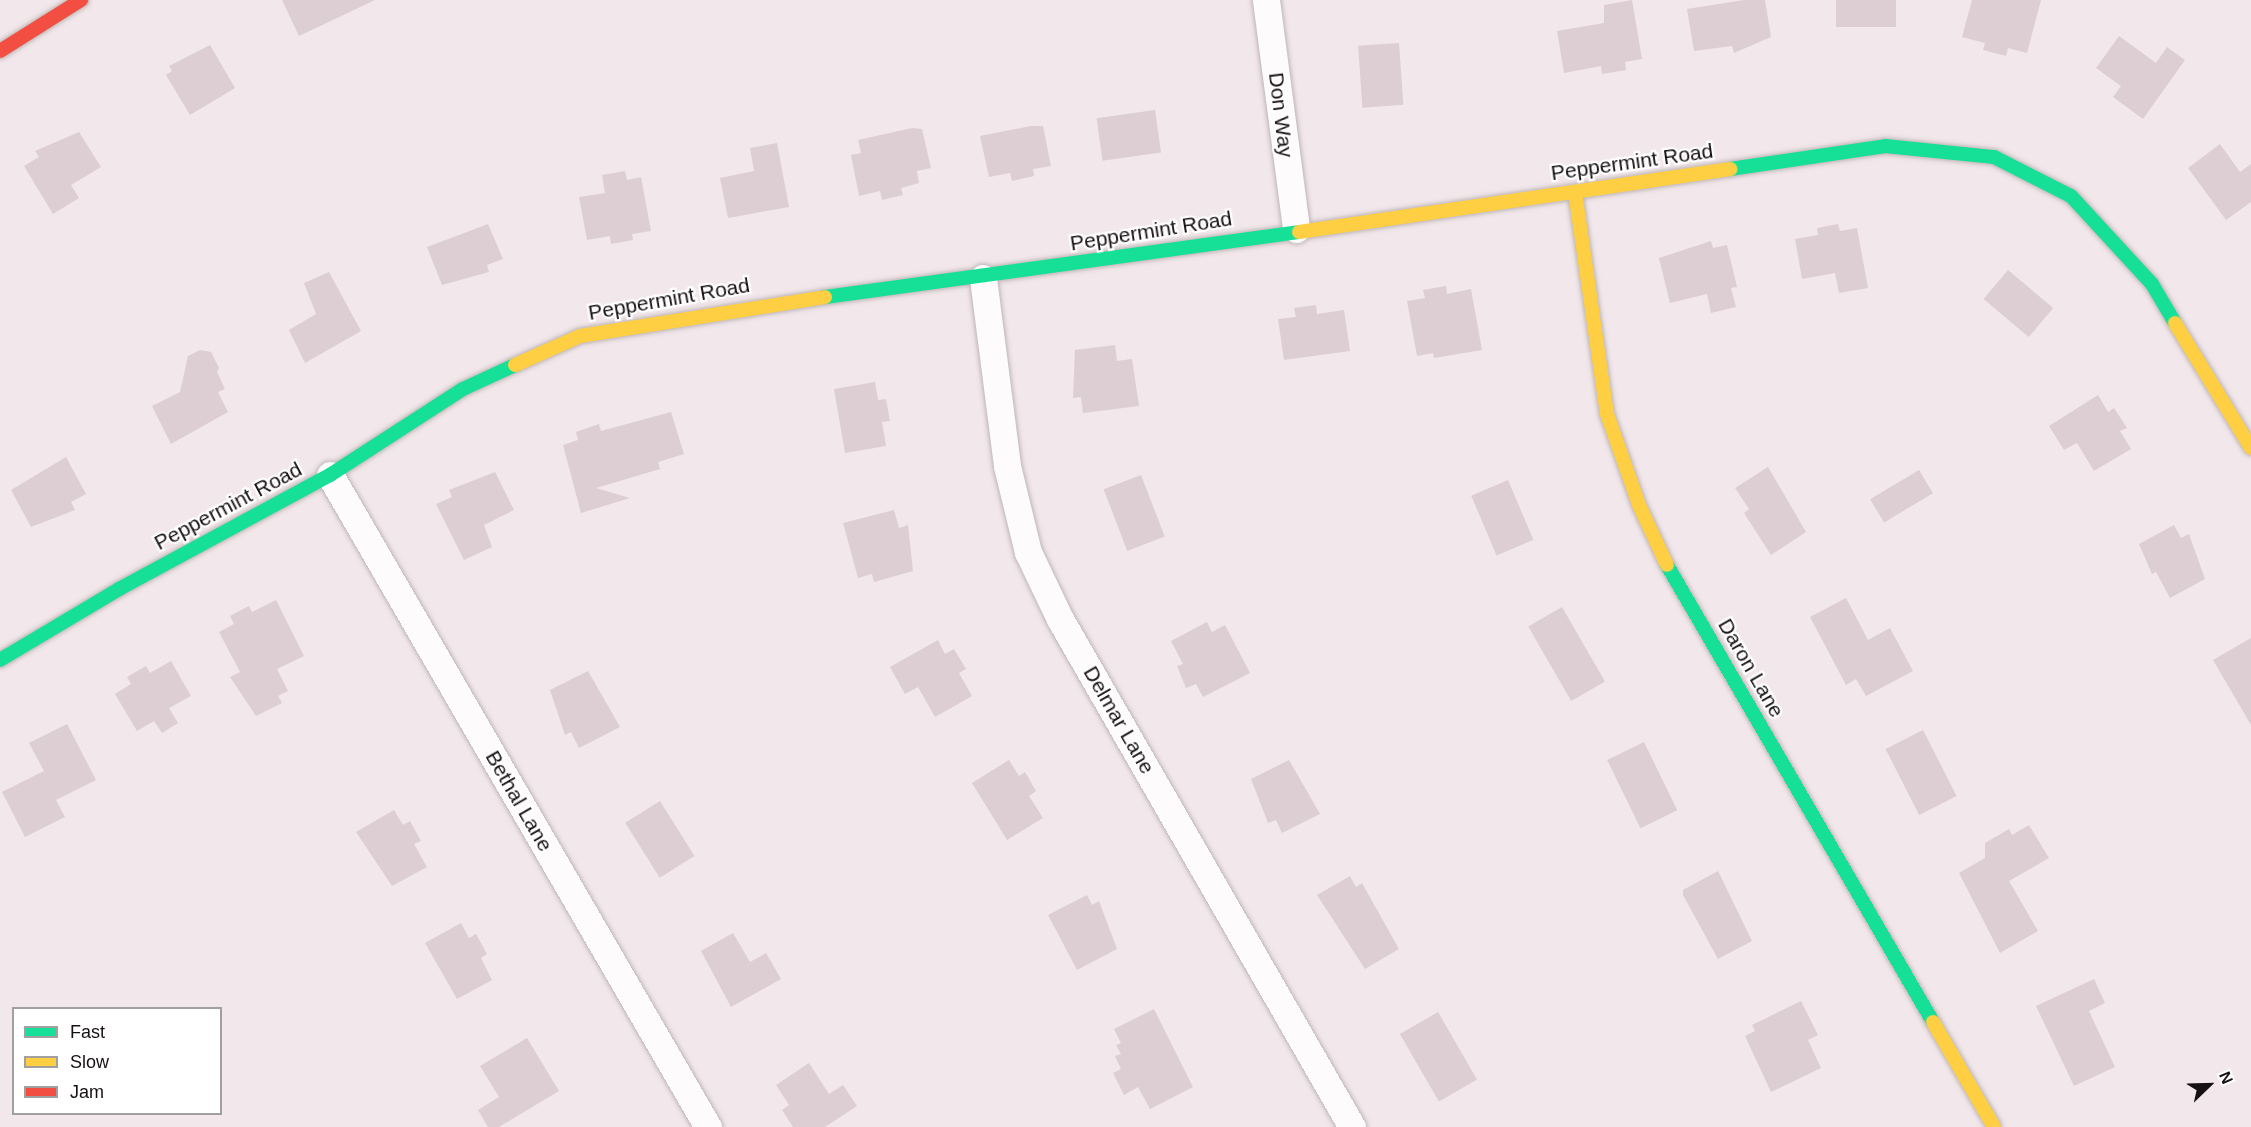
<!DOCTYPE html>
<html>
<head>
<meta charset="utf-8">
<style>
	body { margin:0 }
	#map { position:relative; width:2251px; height:1127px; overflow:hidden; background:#f2e7ea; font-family:Helvetica,sans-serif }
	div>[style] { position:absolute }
	.building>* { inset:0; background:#ddced4; transform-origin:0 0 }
	.roads { filter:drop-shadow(0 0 2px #beb6b8) drop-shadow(0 0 2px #beb6b8) }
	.street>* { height:27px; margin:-13.5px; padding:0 13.5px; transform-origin:13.5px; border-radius:13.5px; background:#fdfbfc }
	.fast>* { height:14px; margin:-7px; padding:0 7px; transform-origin:7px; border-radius:7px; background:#16e098 }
	.slow>* { height:14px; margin:-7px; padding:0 7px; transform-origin:7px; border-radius:7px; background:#ffcf43 }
	.jam>* { height:14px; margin:-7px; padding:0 7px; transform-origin:7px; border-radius:7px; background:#f24e42 }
	span { translate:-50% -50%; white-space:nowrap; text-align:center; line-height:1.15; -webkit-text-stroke:4.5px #fff; paint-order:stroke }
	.street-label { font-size:21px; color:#171012 }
	.legend { position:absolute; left:12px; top:1007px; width:210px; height:108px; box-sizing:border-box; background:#fff; border:2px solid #a29fa0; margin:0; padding:8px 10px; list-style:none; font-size:18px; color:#171012 }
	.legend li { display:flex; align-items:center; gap:12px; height:30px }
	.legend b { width:30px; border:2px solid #a29fa0 }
	.north { position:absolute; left:2179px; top:1055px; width:60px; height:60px; -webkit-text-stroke:4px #fff; paint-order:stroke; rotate:67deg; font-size:16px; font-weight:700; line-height:24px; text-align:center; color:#171012 }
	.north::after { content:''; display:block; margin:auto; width:21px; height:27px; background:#171012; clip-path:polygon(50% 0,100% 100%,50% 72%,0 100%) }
</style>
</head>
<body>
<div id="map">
	<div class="building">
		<i style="clip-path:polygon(282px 0,375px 0,299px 36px)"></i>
		<i style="clip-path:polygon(1632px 0,1642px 59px,1625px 62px,1626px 70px,1602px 74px,1601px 66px,1564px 73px,1557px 31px,1604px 23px,1604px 5px)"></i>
		<i style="clip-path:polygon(1744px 0,1765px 0,1771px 37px,1734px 53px,1732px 46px,1694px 51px,1687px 9px)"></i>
		<i style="left:1836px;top:0;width:60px;height:27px"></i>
		<i style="clip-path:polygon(1972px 0,2041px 0,2027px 53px,2008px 48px,2006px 56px,1983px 50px,1985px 43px,1962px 37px)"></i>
		<i style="clip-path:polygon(2119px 36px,2156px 63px,2167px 47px,2185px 60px,2143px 119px,2113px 97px,2121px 86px,2096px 68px)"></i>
		<i style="left:1399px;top:43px;width:62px;height:41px;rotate:86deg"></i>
		<i style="clip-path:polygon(210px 45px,235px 88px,190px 115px,166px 75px,172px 71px,169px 66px)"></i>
		<i style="left:1155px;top:110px;width:43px;height:59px;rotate:82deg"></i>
		<i style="clip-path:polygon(1031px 126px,1043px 126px,1051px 166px,1033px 169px,1034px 176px,1012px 181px,1010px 173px,989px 177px,980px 136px)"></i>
		<i style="clip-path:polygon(912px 128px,922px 129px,931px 168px,917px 171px,919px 183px,901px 188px,903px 195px,882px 200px,880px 191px,859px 196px,851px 155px,861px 153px,858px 140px)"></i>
		<i style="clip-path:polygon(79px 132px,101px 167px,71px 185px,79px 198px,53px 214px,24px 166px,39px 157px,35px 151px)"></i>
		<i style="clip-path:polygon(777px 143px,789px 207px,728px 218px,720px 178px,754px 171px,750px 148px)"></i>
		<i style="clip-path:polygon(2220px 144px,2240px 172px,2251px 164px,2251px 202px,2226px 220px,2188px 168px)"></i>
		<i style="clip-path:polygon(625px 171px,627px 180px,641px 177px,651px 231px,632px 234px,633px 240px,611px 244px,610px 236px,587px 240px,579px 197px,605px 193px,602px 175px)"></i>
		<i style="clip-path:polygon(488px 224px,503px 259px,487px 265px,489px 272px,442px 285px,427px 247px)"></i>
		<i style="clip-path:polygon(1838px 224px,1840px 231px,1857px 228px,1868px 288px,1839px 293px,1835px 273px,1802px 279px,1795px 239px,1818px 235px,1817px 228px)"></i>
		<i style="clip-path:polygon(1711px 241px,1713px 248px,1727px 245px,1737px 287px,1731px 288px,1736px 307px,1711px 313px,1707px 294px,1670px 303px,1659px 258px)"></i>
		<i style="left:2008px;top:270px;width:59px;height:38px;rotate:40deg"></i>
		<i style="clip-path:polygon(329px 272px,361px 331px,305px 363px,289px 330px,316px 314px,304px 283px)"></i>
		<i style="clip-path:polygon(1446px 286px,1447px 294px,1471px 289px,1482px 350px,1434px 358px,1433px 353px,1417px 356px,1407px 301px,1425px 298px,1423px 290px)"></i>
		<i style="clip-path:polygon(1316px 305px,1317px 314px,1344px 310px,1350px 351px,1284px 360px,1278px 319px,1296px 317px,1294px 308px)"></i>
		<i style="clip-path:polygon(1115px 345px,1117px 361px,1132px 359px,1139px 406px,1083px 413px,1081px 397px,1073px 398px,1075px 350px)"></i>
		<i style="clip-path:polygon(200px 350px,211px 352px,219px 368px,217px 372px,225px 389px,218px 392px,228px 412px,171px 444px,152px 406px,180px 392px,188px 356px)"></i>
		<i style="clip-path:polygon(875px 382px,878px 400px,886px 399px,890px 421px,882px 422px,886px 446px,845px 453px,834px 389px)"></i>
		<i style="clip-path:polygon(2098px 395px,2108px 412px,2114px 408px,2127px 428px,2120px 431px,2131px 449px,2094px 471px,2077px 443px,2064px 450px,2049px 426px)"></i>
		<i style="clip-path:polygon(671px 412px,684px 454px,658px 462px,660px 469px,596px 488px,630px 498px,581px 513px,563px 445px,578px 440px,576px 432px,599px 424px,601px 431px)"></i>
		<i style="clip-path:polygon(66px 457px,86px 494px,71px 502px,75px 510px,31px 527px,11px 490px)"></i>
		<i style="clip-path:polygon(1768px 467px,1806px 532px,1771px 555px,1744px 513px,1749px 509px,1735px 488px)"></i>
		<i style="left:1919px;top:470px;width:27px;height:57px;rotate:59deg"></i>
		<i style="clip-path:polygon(495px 472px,514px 510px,484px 525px,492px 547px,464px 560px,436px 504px,452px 497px,449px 490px)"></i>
		<i style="left:1141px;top:475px;width:66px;height:40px;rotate:69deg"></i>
		<i style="left:1508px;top:480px;width:65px;height:40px;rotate:67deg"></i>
		<i style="clip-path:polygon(894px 510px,899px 528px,908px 525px,913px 571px,874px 582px,872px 574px,858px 578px,843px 523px)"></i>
		<i style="clip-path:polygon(2174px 525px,2181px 538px,2189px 534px,2205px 579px,2170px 598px,2156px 572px,2152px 574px,2139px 544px)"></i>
		<i style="clip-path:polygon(1846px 598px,1868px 640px,1890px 628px,1913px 671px,1866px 696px,1856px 679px,1846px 685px,1810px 617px)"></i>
		<i style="clip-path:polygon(276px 600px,304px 656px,277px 669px,288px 691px,278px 696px,282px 703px,256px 716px,230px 677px,240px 672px,219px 632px,234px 624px,230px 616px,249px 606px,252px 612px)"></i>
		<i style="left:1562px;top:607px;width:86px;height:39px;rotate:60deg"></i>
		<i style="clip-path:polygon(1207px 622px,1212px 632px,1225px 625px,1250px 673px,1203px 697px,1196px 684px,1186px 688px,1177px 666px,1183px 664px,1171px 641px)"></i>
		<i style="clip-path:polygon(2251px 638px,2251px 725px,2213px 660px)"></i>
		<i style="clip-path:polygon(938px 640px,945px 654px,954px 649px,966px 669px,959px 673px,972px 696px,935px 717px,918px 687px,905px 694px,890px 667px)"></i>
		<i style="clip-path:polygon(171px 661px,191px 696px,169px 708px,178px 723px,162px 733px,154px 721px,137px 731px,115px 694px,131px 684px,127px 677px,146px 666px,150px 673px)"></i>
		<i style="clip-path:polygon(588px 671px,620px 727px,579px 748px,571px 732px,565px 735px,550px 690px)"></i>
		<i style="clip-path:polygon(67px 724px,96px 780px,56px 800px,65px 817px,25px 837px,2px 792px,44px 771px,29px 743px)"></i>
		<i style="left:1923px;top:730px;width:74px;height:42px;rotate:63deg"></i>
		<i style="left:1644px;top:742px;width:76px;height:41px;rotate:64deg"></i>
		<i style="clip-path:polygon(1009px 760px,1019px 776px,1025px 772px,1036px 791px,1029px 796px,1043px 818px,1007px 840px,972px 783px)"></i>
		<i style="clip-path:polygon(1289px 760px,1320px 814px,1282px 833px,1276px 820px,1268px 823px,1251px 779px)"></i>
		<i style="left:660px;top:801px;width:65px;height:41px;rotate:58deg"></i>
		<i style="clip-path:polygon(394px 810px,403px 825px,410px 821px,421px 841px,414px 844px,427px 867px,392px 886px,356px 832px)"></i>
		<i style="clip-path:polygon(2029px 825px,2049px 858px,2009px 881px,2038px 931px,2000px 953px,1959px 873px,1985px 858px,1985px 843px,2009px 829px,2012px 835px)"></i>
		<i style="clip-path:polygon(1718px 871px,1752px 941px,1718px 959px,1683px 895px,1683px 890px)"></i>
		<i style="clip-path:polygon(1350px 876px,1356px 887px,1362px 883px,1399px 949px,1365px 969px,1317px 895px)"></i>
		<i style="clip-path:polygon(1087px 895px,1092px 905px,1099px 901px,1117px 949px,1077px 970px,1048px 915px)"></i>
		<i style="clip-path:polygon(461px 923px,469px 938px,476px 934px,487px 954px,481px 958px,492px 980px,457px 999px,425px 943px)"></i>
		<i style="clip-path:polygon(733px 933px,750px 962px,766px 953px,781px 979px,731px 1007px,701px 951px)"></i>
		<i style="clip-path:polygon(2094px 979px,2105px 1003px,2089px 1011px,2115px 1067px,2074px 1086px,2036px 1006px)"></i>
		<i style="clip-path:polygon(1801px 1001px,1818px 1035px,1808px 1040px,1821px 1068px,1771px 1092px,1745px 1036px,1755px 1031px,1752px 1025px)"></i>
		<i style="clip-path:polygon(1154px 1009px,1193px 1087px,1150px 1109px,1138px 1087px,1124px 1095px,1113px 1073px,1121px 1069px,1115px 1056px,1121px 1054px,1116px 1045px,1121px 1043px,1114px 1029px)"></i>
		<i style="left:1438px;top:1012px;width:78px;height:44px;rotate:60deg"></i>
		<i style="clip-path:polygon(527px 1038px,559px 1091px,499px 1127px,488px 1127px,478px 1110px,499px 1097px,480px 1066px)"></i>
		<i style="clip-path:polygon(809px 1063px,829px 1094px,843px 1085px,857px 1106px,825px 1127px,793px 1127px,782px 1110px,789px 1105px,776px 1085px)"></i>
	</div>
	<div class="roads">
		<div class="street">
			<i style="left:1266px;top:0;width:231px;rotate:82.5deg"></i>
			<i style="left:983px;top:278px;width:190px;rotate:82.7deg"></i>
			<i style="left:1007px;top:466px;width:89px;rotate:76.3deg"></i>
			<i style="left:1028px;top:552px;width:74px;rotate:64.5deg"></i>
			<i style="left:1060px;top:619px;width:586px;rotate:60.11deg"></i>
			<i style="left:330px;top:475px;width:754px;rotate:59.9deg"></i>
		</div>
		<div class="fast">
			<i style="left:1730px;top:169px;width:157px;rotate:-8.4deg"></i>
			<i style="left:1885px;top:146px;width:110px;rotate:5.8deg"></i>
			<i style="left:1994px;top:157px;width:86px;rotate:26.9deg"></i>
			<i style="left:2071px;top:196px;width:120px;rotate:47.4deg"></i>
			<i style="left:2152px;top:284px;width:45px;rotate:59.5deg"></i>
			<i style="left:825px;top:297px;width:478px;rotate:-7.8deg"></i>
			<i style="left:1667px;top:565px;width:529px;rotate:59.8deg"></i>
			<i style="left:0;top:660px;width:139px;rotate:-30.8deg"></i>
			<i style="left:119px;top:589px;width:240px;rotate:-28.4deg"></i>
			<i style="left:330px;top:475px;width:158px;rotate:-32.9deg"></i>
			<i style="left:463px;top:389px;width:57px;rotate:-24.8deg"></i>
		</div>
		<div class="slow">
			<i style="left:1575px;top:192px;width:224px;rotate:81.8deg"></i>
			<i style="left:1607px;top:414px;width:96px;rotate:70.6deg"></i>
			<i style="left:1639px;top:505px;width:66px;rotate:65deg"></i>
			<i style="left:1299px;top:232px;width:436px;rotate:-8.3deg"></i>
			<i style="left:2175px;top:323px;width:146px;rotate:58.7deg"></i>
			<i style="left:515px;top:365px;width:71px;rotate:-24deg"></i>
			<i style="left:580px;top:336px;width:248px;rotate:-9deg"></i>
			<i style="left:1933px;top:1022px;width:121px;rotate:59.8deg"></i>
		</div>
		<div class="jam">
			<i style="left:0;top:51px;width:96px;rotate:-32.2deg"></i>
		</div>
	</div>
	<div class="street-label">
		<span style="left:1281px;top:115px;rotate:83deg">Don Way</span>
		<span style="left:1632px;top:162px;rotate:-8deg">Peppermint Road</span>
		<span style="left:1151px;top:231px;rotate:-9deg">Peppermint Road</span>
		<span style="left:669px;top:299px;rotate:-10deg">Peppermint Road</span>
		<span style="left:228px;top:506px;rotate:-28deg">Peppermint Road</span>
		<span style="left:1751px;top:668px;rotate:60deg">Daron Lane</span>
		<span style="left:1119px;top:720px;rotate:60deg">Delmar Lane</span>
		<span style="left:519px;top:801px;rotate:60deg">Bethal Lane</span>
	</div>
	<ul class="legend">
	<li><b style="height:8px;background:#16e098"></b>Fast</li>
	<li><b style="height:8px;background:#ffcf43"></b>Slow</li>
	<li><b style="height:8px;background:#f24e42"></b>Jam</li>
	</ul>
	<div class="north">N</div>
</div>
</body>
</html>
